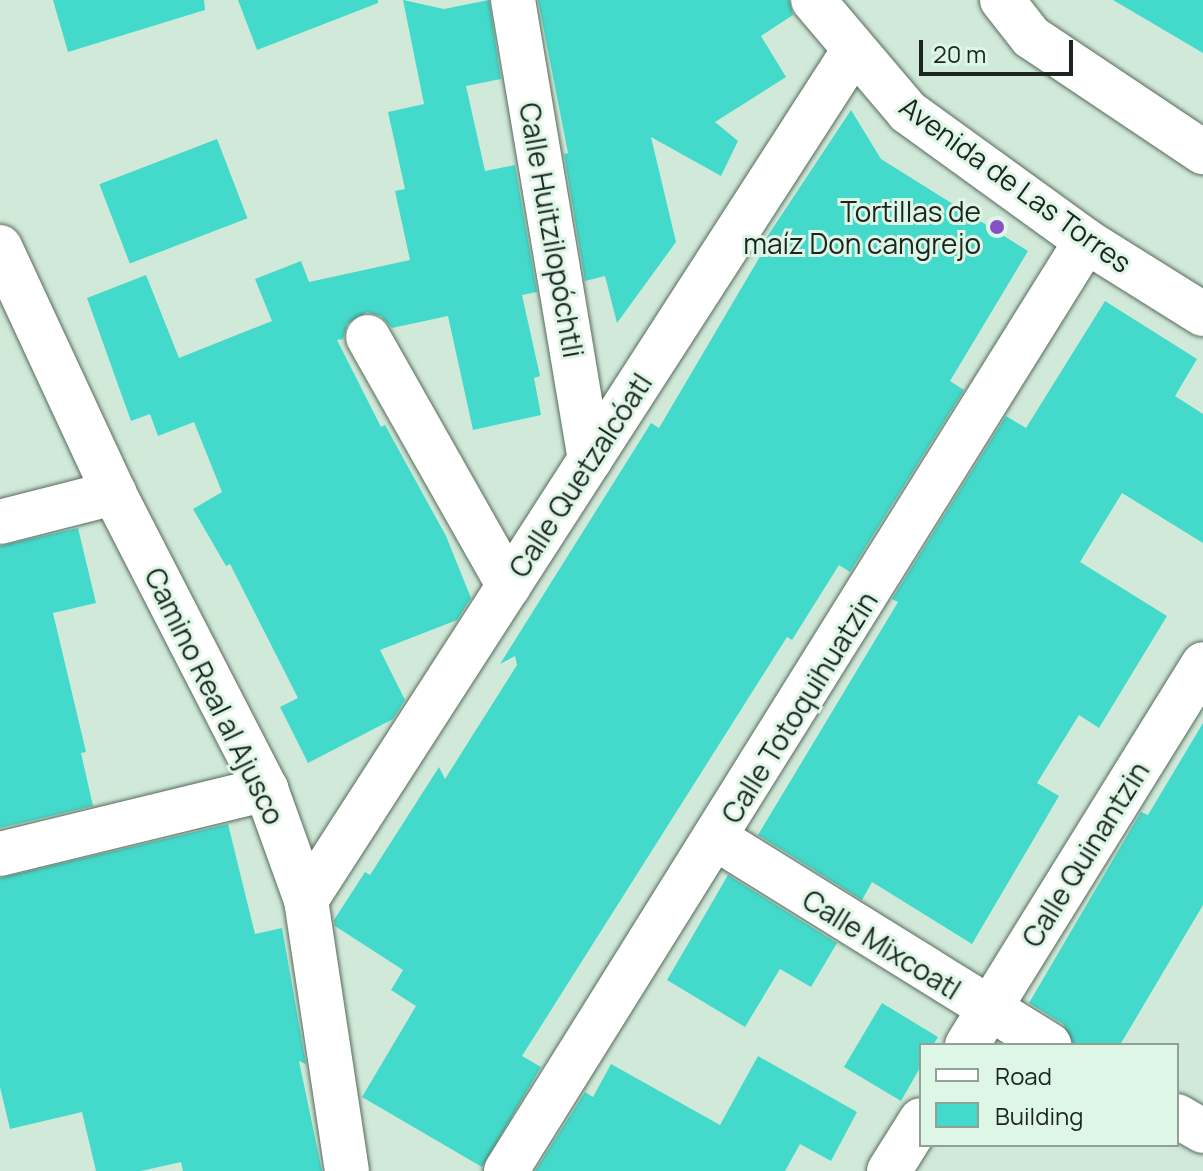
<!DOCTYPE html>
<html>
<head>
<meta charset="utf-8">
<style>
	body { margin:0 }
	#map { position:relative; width:1203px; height:1171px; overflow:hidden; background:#d1e9d8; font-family:Manrope,sans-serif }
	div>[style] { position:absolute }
	.building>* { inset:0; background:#44dacb; transform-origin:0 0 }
	.roads { filter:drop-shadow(0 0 2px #566b5d) drop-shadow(0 0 2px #566b5d) }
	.minor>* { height:44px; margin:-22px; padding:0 22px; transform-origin:22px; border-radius:22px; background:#fff }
	.dots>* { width:22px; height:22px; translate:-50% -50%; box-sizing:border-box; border:4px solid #def6e6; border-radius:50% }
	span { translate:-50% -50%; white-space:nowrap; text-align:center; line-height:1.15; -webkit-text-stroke:6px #def6e6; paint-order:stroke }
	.street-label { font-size:28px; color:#1c251f }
	.poi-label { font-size:28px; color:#1c251f }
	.right { translate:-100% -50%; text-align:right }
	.legend { position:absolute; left:919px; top:1043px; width:260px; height:104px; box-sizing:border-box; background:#def6e6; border:2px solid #90a296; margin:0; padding:10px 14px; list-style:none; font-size:24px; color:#1c251f }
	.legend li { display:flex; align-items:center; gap:16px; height:40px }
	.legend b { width:40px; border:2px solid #90a296 }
	.scale { position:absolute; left:919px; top:40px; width:154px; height:36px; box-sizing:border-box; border:4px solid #1c251f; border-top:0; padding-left:10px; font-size:24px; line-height:28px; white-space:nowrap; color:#1c251f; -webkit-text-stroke:6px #def6e6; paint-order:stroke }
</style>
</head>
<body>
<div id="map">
	<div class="building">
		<i style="clip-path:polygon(53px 0,204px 0,205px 10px,68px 52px)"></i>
		<i style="clip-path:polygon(238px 0,378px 0,378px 3px,257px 50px)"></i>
		<i style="clip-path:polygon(403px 0,444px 9px,489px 0,501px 79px,466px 86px,485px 171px,515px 165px,537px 292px,522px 295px,540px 376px,534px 378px,541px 415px,473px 430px,448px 316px,392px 328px,381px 316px,367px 312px,347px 324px,343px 339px,337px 340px,381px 427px,385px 425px,446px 536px,471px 598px,457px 620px,380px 650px,405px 700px,393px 719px,308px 763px,280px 707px,298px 698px,230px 564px,226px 566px,193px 509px,222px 492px,194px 422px,158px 436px,150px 414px,131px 421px,87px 298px,146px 275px,179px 358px,272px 321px,255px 279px,301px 261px,309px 282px,410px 260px,395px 191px,405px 189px,388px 112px,424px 104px)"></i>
		<i style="clip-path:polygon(538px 0,789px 0,793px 15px,761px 36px,786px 77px,715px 122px,738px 141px,721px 176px,651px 137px,676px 242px,617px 323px,605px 276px,585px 281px,564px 154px,568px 153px)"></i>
		<i style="clip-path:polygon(1113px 0,1203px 0,1203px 53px)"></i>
		<i style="clip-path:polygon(851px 110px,881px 159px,1028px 251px,950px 381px,964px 390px,850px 572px,839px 565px,792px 640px,787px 637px,522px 1056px,541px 1067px,482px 1167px,362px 1097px,416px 1006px,391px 990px,403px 970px,335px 926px,334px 920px,365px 872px,370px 875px,439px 767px,445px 779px,517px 665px,515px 656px,500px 664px,651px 423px,659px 428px,765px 248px,761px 246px)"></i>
		<i style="left:217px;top:139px;width:85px;height:126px;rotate:69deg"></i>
		<i style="clip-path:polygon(1105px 301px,1197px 359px,1175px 396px,1203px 414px,1203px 543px,1122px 493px,1080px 562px,1167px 616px,1099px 728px,1079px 715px,1037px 783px,1059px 796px,972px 944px,872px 882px,862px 900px,758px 835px,898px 602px,892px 599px,1006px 416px,1026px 428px)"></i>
		<i style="clip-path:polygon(78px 528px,96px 603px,53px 613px,86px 752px,81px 753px,93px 806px,0 828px,0 546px)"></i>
		<i style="clip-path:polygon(1203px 723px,1203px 905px,1120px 1045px,1074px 1045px,1063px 1024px,1029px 1003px,1141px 812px,1148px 815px)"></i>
		<i style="clip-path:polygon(228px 824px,255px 934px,282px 928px,306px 1064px,299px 1061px,322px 1171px,183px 1171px,181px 1162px,141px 1171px,96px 1171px,82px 1112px,10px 1129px,0 1087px,0 878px)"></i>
		<i style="clip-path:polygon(728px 875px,837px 943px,811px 987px,780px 969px,745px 1027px,667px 980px)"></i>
		<i style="clip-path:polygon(882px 1003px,938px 1037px,933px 1045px,921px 1045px,921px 1066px,901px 1101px,844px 1067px)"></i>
		<i style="clip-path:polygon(758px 1056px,857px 1112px,831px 1161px,800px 1144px,785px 1171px,535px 1171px,585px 1092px,593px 1097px,611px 1064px,720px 1125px)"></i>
	</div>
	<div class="roads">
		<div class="minor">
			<i style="left:513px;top:0;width:466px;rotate:80.5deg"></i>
			<i style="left:813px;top:0;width:147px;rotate:49.7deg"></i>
			<i style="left:908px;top:112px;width:220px;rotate:35.9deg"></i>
			<i style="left:1086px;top:241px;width:138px;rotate:32deg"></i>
			<i style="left:1002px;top:0;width:47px;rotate:51.9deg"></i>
			<i style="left:1031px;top:37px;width:207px;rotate:33.8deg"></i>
			<i style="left:0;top:247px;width:271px;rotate:65.1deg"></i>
			<i style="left:114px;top:493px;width:333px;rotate:62.8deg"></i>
			<i style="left:266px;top:789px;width:118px;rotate:70.2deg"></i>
			<i style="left:306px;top:900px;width:274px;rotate:81.4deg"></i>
			<i style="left:368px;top:337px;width:286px;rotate:60.5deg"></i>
			<i style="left:0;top:522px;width:118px;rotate:-14.3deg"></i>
			<i style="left:717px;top:839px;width:391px;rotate:31.8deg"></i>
			<i style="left:0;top:854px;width:274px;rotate:-13.7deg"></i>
			<i style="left:306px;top:900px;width:1011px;rotate:-57.19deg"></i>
			<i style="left:967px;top:1045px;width:448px;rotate:-58.2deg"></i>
			<i style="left:1177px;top:1116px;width:30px;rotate:30deg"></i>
			<i style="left:506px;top:1171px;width:1096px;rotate:-58.05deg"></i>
			<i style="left:889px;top:1171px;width:60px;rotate:-57.9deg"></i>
		</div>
	</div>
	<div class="dots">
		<i style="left:997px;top:227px;background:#8750c7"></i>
	</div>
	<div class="street-label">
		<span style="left:1016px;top:184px;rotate:36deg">Avenida de Las Torres</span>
		<span style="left:552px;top:230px;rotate:80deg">Calle Huitzilopóchtli</span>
		<span style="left:580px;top:475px;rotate:-57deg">Calle Quetzalcóatl</span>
		<span style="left:215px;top:696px;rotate:64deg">Camino Real al Ajusco</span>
		<span style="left:799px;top:707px;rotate:-58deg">Calle Totoquihuatzin</span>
		<span style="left:1085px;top:854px;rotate:-58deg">Calle Quinantzin</span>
		<span style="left:882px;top:944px;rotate:32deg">Calle Mixcoatl</span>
	</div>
	<div class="poi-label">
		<span class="right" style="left:981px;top:227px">Tortillas de<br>maíz Don cangrejo</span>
	</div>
	<ul class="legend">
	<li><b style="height:10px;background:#fff"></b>Road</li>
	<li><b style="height:22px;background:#44dacb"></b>Building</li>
	</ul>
	<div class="scale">20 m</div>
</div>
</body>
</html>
